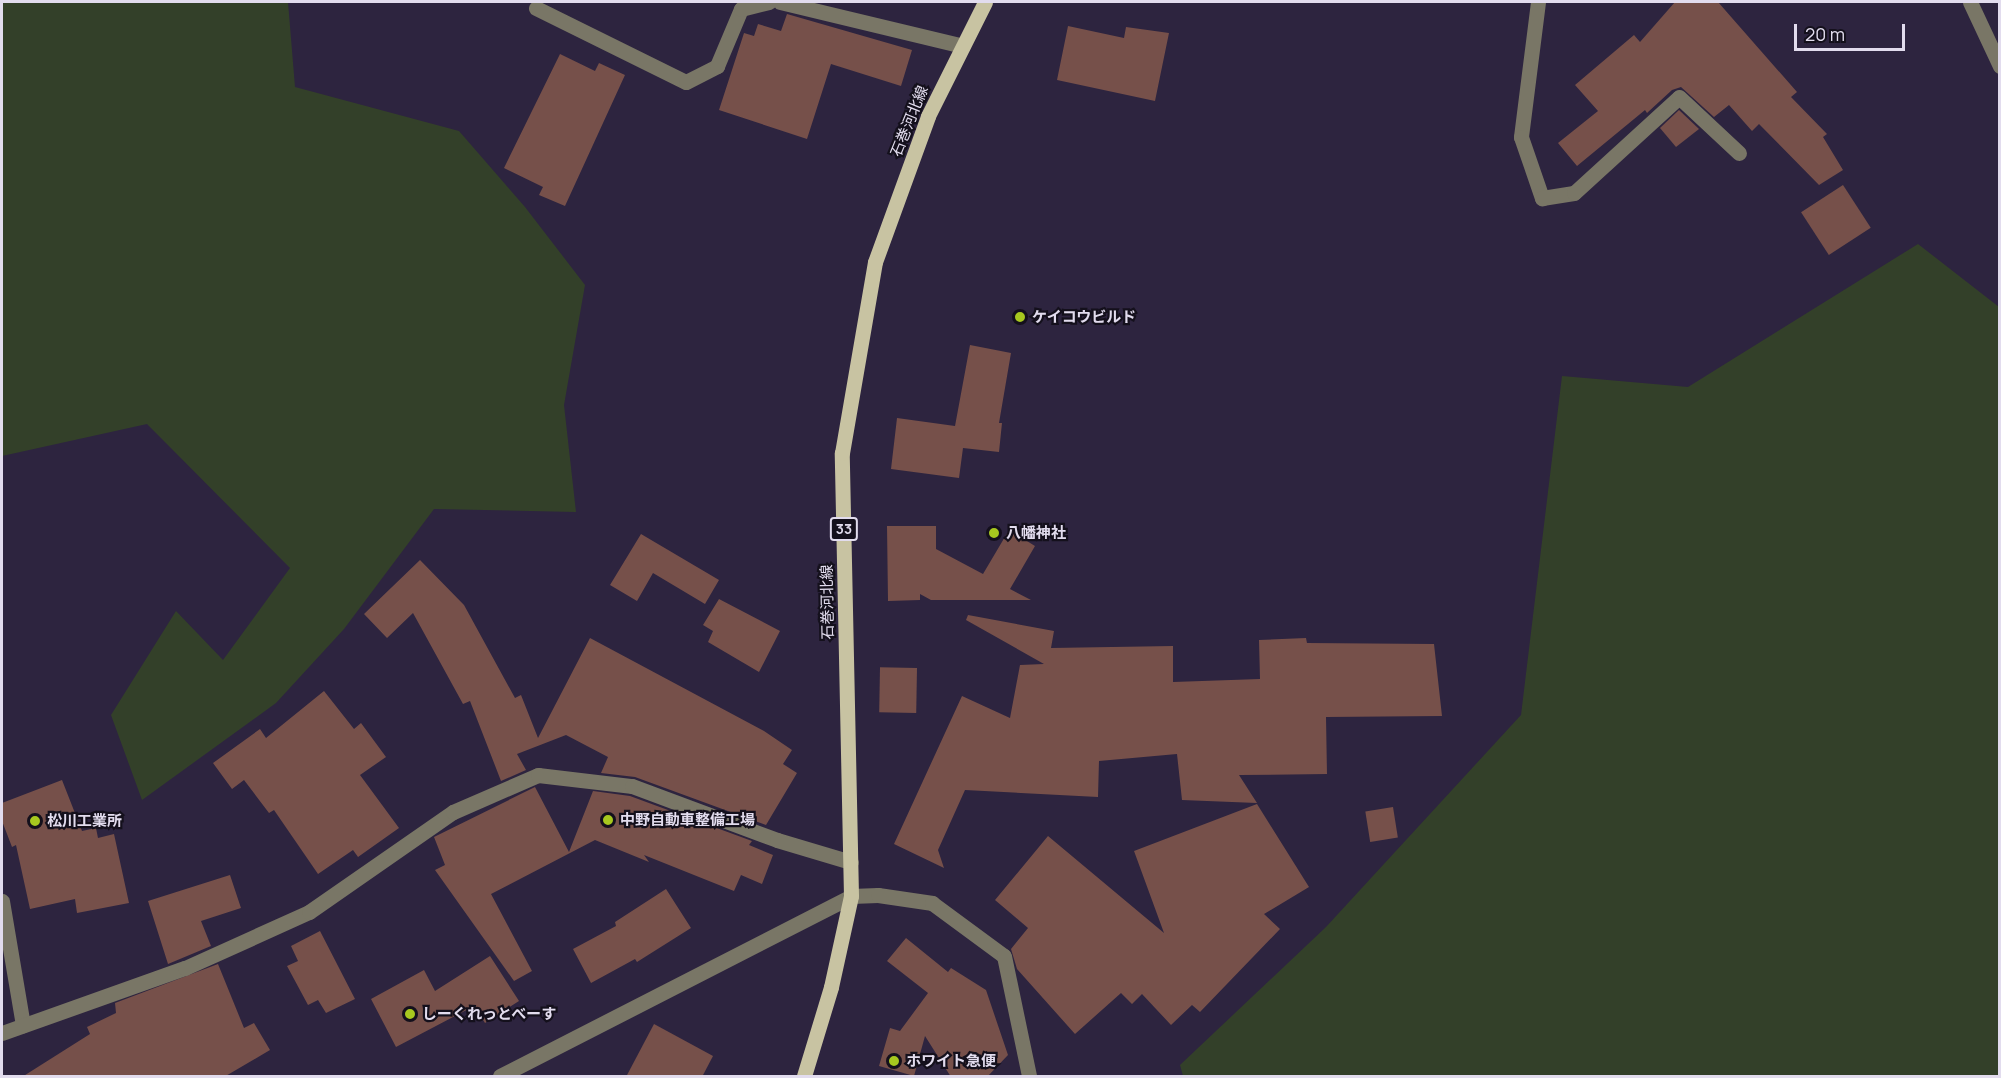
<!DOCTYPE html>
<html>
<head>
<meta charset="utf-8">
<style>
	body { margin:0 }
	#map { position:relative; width:2001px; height:1078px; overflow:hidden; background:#2d243f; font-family:Manrope,"Noto Sans JP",sans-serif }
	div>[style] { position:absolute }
	.green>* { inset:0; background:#334029 }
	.building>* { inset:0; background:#76504a; transform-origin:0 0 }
	.minor>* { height:15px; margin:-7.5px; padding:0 7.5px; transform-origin:7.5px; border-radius:7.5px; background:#797666 }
	.major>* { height:15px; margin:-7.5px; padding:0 7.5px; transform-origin:7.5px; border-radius:7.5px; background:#c8c3a2 }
	.dots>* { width:16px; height:16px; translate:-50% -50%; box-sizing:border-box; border:3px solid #14101c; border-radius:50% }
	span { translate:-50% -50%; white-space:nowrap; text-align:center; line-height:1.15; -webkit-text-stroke:4.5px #14101c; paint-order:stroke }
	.shield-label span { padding:2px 4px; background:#14101c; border:2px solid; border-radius:4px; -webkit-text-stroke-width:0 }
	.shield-label { font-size:14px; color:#e2dcee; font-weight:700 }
	.street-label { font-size:15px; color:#e2dcee }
	.poi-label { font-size:15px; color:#e2dcee; font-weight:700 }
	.left { translate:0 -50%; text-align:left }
	.frame { position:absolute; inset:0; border:3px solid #e2dcee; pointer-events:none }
	.scale { position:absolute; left:1794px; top:24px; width:111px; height:27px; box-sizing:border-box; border:3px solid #e2dcee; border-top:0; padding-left:8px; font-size:18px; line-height:21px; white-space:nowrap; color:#e2dcee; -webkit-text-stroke:4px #14101c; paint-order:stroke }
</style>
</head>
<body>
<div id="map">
	<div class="green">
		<i style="clip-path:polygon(2px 2px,288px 2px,295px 87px,459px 131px,525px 207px,585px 285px,564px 405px,576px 512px,434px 509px,344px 629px,276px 703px,142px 800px,111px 715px,176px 611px,223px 660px,290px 568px,147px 424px,2px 456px)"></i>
		<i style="clip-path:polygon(1918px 244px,1999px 307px,1999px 1076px,1183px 1076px,1180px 1065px,1326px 927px,1521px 715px,1562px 376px,1688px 387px)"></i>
	</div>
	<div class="building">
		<i style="clip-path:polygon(1675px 2px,1718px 2px,1797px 92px,1791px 97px,1827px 134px,1823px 137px,1843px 170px,1819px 185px,1759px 124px,1752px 131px,1729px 105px,1714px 117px,1681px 87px,1672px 90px,1647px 113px,1645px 110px,1577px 166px,1558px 143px,1598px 111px,1575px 85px,1634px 35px,1640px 42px)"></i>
		<i style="clip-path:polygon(787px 14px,912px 50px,901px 86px,831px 64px,807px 139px,719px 110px,744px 33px,754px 36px,758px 24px,781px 31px)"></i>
		<i style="clip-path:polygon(1068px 26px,1124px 38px,1126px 27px,1169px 33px,1155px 101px,1057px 80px)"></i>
		<i style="clip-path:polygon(560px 54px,595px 71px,599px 63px,625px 75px,565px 206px,539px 195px,543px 187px,504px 168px)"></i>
		<i style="clip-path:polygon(1679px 110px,1699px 129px,1676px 147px,1660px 128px)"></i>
		<i style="left:1843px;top:185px;width:51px;height:50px;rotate:57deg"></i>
		<i style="clip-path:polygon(970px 345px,1011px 353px,999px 423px,1002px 423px,999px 452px,963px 448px,959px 478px,891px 469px,897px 418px,955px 426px)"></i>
		<i style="clip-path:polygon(887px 526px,936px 526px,936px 549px,983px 574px,1009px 530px,1035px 546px,1010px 589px,1031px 600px,931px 600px,920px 594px,920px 600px,888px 601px)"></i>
		<i style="clip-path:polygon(641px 534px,719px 580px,705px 604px,653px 573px,637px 601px,610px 585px)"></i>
		<i style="clip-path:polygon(420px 560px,464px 605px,515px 698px,521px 695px,538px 738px,590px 638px,764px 731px,792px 750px,783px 764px,797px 773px,766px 825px,635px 777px,601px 773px,608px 757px,566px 735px,517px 754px,526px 770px,501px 781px,470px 701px,463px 704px,413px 613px,387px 638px,364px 614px)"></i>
		<i style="clip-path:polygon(719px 599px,780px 631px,759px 672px,708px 642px,713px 631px,703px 625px)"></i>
		<i style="clip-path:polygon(968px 615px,1054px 631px,1051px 648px,1173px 646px,1173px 682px,1260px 679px,1259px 640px,1306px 638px,1307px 643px,1434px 644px,1442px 716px,1326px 717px,1327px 774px,1239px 775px,1257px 803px,1182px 800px,1177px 754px,1099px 761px,1098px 797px,965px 790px,938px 850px,944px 868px,894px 844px,962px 696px,1010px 718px,1020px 665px,1044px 664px,966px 620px)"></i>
		<i style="left:917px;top:668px;width:45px;height:37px;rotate:91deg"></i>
		<i style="clip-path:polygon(324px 691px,354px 729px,361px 723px,386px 757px,360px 775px,399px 828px,358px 857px,353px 850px,318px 874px,274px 810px,269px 813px,244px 780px,232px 789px,213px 763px,260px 729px,266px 738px)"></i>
		<i style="clip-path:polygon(62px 780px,82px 831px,96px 828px,98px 838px,114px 834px,129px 903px,77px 913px,75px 899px,30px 909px,16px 845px,12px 847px,2px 821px,2px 803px)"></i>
		<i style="clip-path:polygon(535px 787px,569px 852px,593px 791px,630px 796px,752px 841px,749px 845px,773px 855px,762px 884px,741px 875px,734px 891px,644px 855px,649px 862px,595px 840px,491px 894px,532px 971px,514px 981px,435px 870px,445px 865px,434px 837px)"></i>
		<i style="clip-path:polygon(1257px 804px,1309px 887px,1264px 914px,1280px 929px,1200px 1012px,1192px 1005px,1171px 1025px,1142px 994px,1132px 1004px,1121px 993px,1075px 1034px,1017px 969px,1011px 949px,1028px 928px,995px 900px,1048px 836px,1164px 933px,1134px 851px)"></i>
		<i style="left:1393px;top:807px;width:31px;height:28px;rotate:81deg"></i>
		<i style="clip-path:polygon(230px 875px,241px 908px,201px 921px,211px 946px,168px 964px,148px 901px)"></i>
		<i style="clip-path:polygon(666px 889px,691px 928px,637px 962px,635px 959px,591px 983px,573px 949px,616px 926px,615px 922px)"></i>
		<i style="clip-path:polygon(320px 931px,355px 999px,326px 1013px,318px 1000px,308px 1005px,287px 966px,298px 961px,291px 946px)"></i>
		<i style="clip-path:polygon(906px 938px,948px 972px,951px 968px,986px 990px,1008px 1055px,987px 1077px,951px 1077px,925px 1036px,914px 1076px,879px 1066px,890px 1028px,900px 1031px,928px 993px,887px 961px)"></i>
		<i style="clip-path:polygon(490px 956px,519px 1001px,485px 1023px,474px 1006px,396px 1047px,371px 999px,424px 970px,435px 991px)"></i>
		<i style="clip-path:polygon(218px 964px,244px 1028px,254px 1023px,270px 1050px,224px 1077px,22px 1077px,90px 1034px,87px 1027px,116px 1013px,115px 1003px)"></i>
		<i style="clip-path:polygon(654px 1024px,713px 1056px,702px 1077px,626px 1077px)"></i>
	</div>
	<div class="minor">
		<i style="left:780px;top:2px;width:188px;rotate:13.5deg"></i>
		<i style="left:1538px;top:2px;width:136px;rotate:97.2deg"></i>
		<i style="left:1521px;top:137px;width:65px;rotate:71deg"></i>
		<i style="left:1542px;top:198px;width:32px;rotate:-9deg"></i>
		<i style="left:1574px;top:193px;width:142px;rotate:-42.4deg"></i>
		<i style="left:1679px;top:97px;width:82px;rotate:43deg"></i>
		<i style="left:1970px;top:2px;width:71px;rotate:64.9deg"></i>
		<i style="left:536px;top:8px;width:167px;rotate:26.3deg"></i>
		<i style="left:686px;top:82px;width:35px;rotate:-27deg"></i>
		<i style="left:717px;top:66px;width:62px;rotate:-67.2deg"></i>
		<i style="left:741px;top:9px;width:29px;rotate:-14deg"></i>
		<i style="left:2px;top:901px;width:126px;rotate:80.4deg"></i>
		<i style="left:2px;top:1033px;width:194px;rotate:-19.6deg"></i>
		<i style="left:185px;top:968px;width:136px;rotate:-24.3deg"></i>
		<i style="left:309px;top:912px;width:175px;rotate:-34.8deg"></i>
		<i style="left:453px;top:812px;width:93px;rotate:-23.5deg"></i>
		<i style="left:538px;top:775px;width:95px;rotate:6.7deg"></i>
		<i style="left:632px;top:786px;width:155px;rotate:20.4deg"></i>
		<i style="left:777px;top:840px;width:77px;rotate:16.6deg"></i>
		<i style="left:500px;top:1076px;width:394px;rotate:-27.1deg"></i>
		<i style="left:851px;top:896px;width:27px;rotate:-2deg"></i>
		<i style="left:878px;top:895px;width:55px;rotate:8.4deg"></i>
		<i style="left:932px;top:903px;width:89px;rotate:36.4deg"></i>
		<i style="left:1004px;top:956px;width:123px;rotate:78.2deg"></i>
	</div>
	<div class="major">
		<i style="left:804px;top:1076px;width:93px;rotate:-73.1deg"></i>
		<i style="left:831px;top:987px;width:93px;rotate:-77.6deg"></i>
		<i style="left:851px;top:896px;width:443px;rotate:-91.2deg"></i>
		<i style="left:842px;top:453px;width:194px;rotate:-80.2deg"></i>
		<i style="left:875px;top:262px;width:155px;rotate:-70deg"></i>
		<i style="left:928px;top:116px;width:127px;rotate:-63.4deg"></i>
	</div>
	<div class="dots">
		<i style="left:1020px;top:317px;background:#a7c81f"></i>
		<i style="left:994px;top:533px;background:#a7c81f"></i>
		<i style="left:608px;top:820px;background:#a7c81f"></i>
		<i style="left:35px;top:821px;background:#a7c81f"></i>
		<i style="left:410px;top:1014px;background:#a7c81f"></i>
		<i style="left:894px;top:1061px;background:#a7c81f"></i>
	</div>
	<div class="shield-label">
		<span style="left:844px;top:529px">33</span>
	</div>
	<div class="street-label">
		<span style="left:909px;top:121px;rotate:-68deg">石巻河北線</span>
		<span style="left:827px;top:602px;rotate:-91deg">石巻河北線</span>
	</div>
	<div class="poi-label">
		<span class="left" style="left:1032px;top:317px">ケイコウビルド</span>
		<span class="left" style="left:1006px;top:533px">八幡神社</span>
		<span class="left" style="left:620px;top:820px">中野自動車整備工場</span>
		<span class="left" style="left:47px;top:821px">松川工業所</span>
		<span class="left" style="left:422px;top:1014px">しーくれっとべーす</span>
		<span class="left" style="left:906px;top:1061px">ホワイト急便</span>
	</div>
	<div class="frame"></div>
	<div class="scale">20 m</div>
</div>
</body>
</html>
